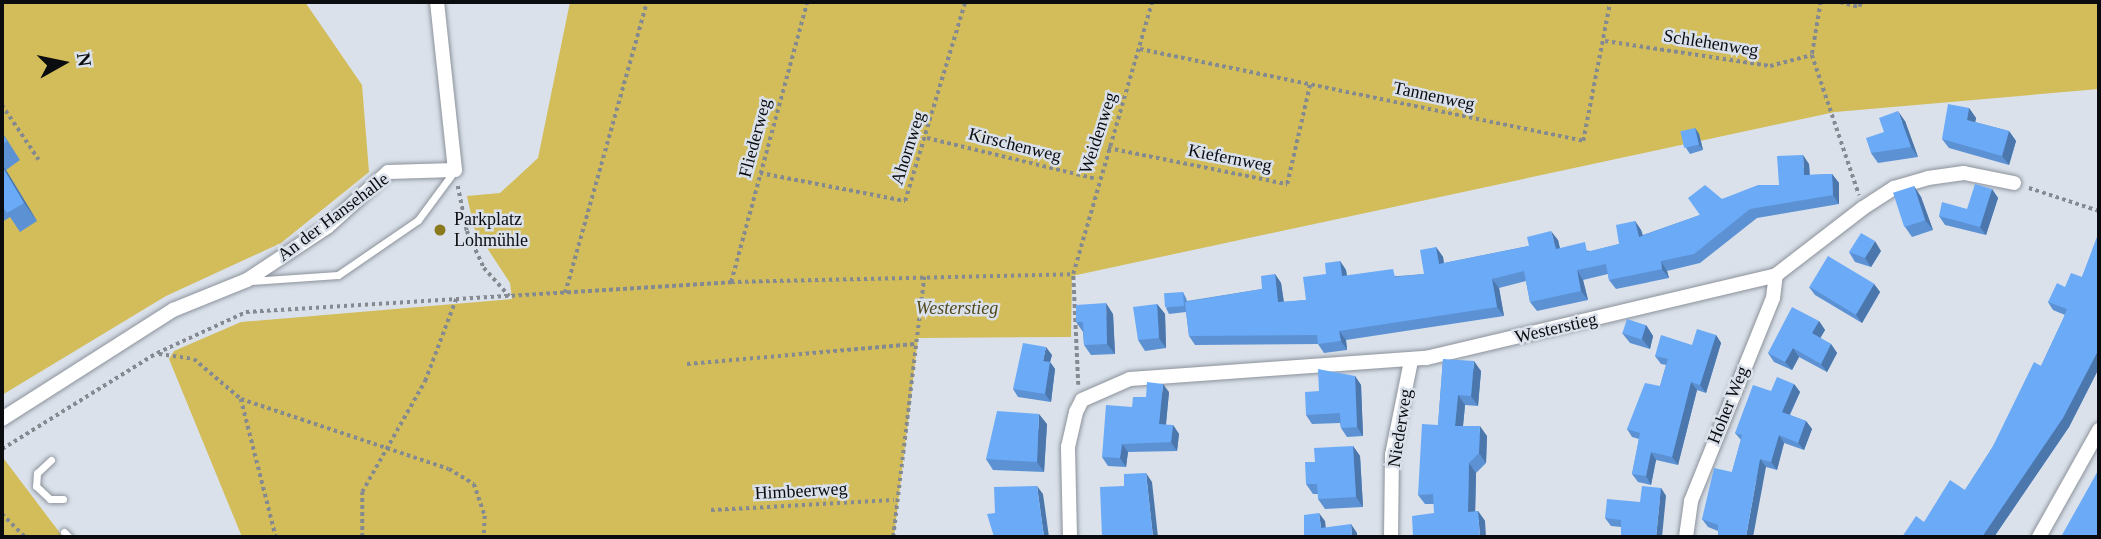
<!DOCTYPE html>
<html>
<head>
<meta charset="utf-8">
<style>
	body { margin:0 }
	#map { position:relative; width:2101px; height:539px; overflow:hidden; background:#dae1ea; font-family:Georgia,serif }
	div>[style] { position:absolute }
	.green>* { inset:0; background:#d2bd5a }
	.path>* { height:3.5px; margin-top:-1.75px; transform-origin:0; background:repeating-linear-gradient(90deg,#858a91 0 3.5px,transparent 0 7px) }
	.roads { filter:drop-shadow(0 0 2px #8c929b) drop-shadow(0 0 2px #8c929b) }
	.service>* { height:7px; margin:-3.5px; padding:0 3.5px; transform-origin:3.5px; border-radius:3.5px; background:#fff }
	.minor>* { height:14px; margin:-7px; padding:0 7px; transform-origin:7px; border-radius:7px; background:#fff }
	.wall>* { inset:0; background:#5c92d4 }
	.shaded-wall>* { inset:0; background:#4b77ad }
	.building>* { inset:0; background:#6baaf7; transform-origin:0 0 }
	.dots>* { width:19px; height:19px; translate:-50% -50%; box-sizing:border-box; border:4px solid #dae1ea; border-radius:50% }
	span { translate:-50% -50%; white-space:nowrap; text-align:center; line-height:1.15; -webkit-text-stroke:5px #dae1ea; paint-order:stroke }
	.street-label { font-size:18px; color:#0a0c0f }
	.poi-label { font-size:18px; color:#0a0c0f }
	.left { translate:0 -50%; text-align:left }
	.park-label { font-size:18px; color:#51481c; font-style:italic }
	.frame { position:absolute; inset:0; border:4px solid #0a0c0f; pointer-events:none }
	.north { position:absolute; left:28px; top:28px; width:70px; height:70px; -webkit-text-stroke:5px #dae1ea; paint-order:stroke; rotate:81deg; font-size:19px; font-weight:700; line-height:28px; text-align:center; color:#0a0c0f }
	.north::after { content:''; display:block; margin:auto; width:24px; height:32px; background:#0a0c0f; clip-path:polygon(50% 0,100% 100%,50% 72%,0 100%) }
</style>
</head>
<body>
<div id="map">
	<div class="green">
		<i style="clip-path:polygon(2px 2px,305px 2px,362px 85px,369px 172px,281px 243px,166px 296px,2px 395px)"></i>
		<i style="clip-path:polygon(570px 2px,2099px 2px,2099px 89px,1835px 112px,1072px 276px,1071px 337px,918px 338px,894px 537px,242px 537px,169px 359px,174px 351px,241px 322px,512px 299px,510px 283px,474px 228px,467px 196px,500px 193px,538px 158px)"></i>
		<i style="clip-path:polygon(4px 459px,63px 537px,2px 537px)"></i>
	</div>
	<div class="path">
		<i style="left:1821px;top:2px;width:54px;rotate:99.6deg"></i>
		<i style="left:1812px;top:55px;width:148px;rotate:71.4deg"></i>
		<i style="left:1840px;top:2px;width:20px;rotate:15deg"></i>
		<i style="left:1859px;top:7px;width:5px;rotate:-68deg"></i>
		<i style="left:1605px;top:41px;width:167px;rotate:8.6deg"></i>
		<i style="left:1770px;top:66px;width:43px;rotate:-14.7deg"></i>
		<i style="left:1140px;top:49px;width:452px;rotate:11.7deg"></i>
		<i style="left:1583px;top:141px;width:142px;rotate:-79deg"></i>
		<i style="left:2px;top:105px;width:66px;rotate:56.1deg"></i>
		<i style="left:927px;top:138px;width:175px;rotate:13.6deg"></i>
		<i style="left:1108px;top:148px;width:183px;rotate:11.4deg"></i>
		<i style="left:1287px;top:184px;width:103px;rotate:-77deg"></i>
		<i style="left:760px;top:173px;width:148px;rotate:10.9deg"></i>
		<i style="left:905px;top:201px;width:208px;rotate:-73.2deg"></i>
		<i style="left:458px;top:186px;width:46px;rotate:78.7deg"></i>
		<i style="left:467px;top:231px;width:41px;rotate:65.3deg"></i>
		<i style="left:484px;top:268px;width:38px;rotate:48deg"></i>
		<i style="left:2029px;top:188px;width:74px;rotate:18.2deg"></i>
		<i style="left:731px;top:282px;width:290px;rotate:-74.8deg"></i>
		<i style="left:565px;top:293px;width:302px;rotate:-74.3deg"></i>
		<i style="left:159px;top:354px;width:35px;rotate:8deg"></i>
		<i style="left:194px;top:359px;width:62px;rotate:40.4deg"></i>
		<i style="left:241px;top:399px;width:142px;rotate:75.8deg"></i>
		<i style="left:687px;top:364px;width:231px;rotate:-5deg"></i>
		<i style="left:1078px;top:385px;width:111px;rotate:-92.6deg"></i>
		<i style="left:1073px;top:274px;width:283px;rotate:-73.8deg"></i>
		<i style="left:241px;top:399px;width:219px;rotate:18.6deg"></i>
		<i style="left:449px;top:469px;width:29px;rotate:31deg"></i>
		<i style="left:474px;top:484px;width:34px;rotate:71deg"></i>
		<i style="left:485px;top:516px;width:21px;rotate:93deg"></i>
		<i style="left:2px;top:449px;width:182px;rotate:-31.8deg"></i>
		<i style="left:157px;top:353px;width:98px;rotate:-24.7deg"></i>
		<i style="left:246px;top:312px;width:486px;rotate:-3.5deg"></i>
		<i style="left:731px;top:282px;width:342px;rotate:-1.3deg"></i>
		<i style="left:711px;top:510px;width:183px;rotate:-3.1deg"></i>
		<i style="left:2px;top:514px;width:33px;rotate:45deg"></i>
		<i style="left:362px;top:537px;width:45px;rotate:-90deg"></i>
		<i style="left:362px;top:492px;width:128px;rotate:-60.4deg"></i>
		<i style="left:425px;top:381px;width:88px;rotate:-69.3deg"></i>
		<i style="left:893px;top:537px;width:262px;rotate:-83.2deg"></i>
	</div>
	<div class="roads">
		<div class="service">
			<i style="left:251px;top:281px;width:87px;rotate:-3.9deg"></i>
			<i style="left:338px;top:275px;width:97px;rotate:-34.5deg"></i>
			<i style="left:418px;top:220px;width:62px;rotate:-53.5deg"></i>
			<i style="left:51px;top:460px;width:19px;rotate:137deg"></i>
			<i style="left:37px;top:473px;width:13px;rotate:94deg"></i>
			<i style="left:36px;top:486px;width:19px;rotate:43deg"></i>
			<i style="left:50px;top:499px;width:13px"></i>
			<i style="left:64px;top:532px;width:7px;rotate:45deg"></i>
		</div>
		<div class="minor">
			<i style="left:2px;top:419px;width:203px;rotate:-32.5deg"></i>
			<i style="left:173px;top:310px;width:80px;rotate:-22.1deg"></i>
			<i style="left:247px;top:280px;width:96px;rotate:-33.5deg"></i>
			<i style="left:327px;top:227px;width:82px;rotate:-42deg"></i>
			<i style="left:388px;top:172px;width:67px;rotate:-1.7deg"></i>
			<i style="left:455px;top:170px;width:169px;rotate:-96.1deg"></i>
			<i style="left:1070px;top:537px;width:90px;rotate:-91.3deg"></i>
			<i style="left:1068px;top:447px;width:36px;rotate:-77deg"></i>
			<i style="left:1076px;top:412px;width:13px;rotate:-63deg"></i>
			<i style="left:1082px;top:400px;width:52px;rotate:-23.6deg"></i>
			<i style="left:1130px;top:379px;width:297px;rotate:-4.1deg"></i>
			<i style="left:1426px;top:358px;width:360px;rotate:-13.3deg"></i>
			<i style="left:1776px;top:275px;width:110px;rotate:-37.6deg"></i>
			<i style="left:1863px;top:208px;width:37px;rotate:-33deg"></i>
			<i style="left:1894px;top:188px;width:35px;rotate:-16deg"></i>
			<i style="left:1928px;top:178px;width:36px;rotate:-8deg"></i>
			<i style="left:1964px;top:173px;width:51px;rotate:11.3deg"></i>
			<i style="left:1391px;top:537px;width:82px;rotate:-89.3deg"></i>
			<i style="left:1392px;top:455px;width:96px;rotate:-78.6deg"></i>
			<i style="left:1686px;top:537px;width:36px;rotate:-82deg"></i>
			<i style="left:1691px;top:501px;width:219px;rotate:-68deg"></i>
			<i style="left:1773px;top:298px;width:23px;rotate:-83deg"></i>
			<i style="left:2039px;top:537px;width:123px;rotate:-60.7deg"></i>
		</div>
	</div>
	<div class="wall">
		<i style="clip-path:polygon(1969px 108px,1976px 118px,1975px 122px,2009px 131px,2016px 141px,2009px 165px,1949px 148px,1942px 139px)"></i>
		<i style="clip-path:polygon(1905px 121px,1918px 157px,1878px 163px,1871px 153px,1884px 132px)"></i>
		<i style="clip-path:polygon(1695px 128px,1699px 134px,1703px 150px,1690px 154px,1686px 148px)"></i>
		<i style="clip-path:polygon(2px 132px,20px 160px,6px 170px,37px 221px,20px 232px,10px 217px,2px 222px)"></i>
		<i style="clip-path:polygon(1809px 164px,1810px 175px,1832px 174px,1839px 183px,1839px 204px,1757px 218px,1700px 263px,1667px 271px,1669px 278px,1616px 289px,1609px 280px,1608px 274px,1583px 280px,1588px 300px,1537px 311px,1530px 302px,1526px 281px,1499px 288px,1504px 316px,1346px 340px,1347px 350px,1324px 353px,1318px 344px,1195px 345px,1189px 336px,1186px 312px,1169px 314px,1166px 308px,1183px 292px,1186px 298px,1187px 301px,1262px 289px,1275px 274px,1281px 283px,1284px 302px,1306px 300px,1326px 274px,1340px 261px,1346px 270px,1347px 276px,1399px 276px,1424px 274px,1436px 247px,1443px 257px,1444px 263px,1558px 240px,1560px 248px,1591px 251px,1619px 244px,1635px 221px,1641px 230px,1643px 235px,1700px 215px,1722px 199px,1779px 185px)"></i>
		<i style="clip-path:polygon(1914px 186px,1921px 197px,1933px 230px,1912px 237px,1905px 227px)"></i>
		<i style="clip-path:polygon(1992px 189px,1998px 198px,1986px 235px,1945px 225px,1939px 216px,1967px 209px)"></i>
		<i style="clip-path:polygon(2099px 234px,2099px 368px,2069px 427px,1994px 537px,1902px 537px,1924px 522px,1965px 490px,1992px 448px,2041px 366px,2065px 315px,2053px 310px,2048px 302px,2065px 287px,2082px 277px)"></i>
		<i style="clip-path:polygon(1881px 251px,1871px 267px,1855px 262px,1849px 252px)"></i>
		<i style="clip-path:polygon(1874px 284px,1880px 292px,1862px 323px,1815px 295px,1809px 287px)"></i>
		<i style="clip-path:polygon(1157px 304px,1165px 314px,1166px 348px,1145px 351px,1138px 340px)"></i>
		<i style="clip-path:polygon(1113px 314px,1115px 354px,1091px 355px,1084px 345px,1083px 332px,1076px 322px)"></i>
		<i style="clip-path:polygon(1819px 321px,1825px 330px,1820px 338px,1831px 344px,1837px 353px,1827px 372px,1799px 357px,1792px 370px,1774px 362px,1768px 353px)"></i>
		<i style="clip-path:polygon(1646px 325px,1653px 336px,1650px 349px,1630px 343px,1622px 333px)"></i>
		<i style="clip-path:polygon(1716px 335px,1721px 343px,1706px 393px,1697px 390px,1678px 465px,1656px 460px,1651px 485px,1638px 482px,1632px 474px,1639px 439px,1632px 437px,1627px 429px,1660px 386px,1666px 365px,1661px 364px,1655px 356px,1692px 345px)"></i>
		<i style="clip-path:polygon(1052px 355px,1050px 362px,1055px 369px,1051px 402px,1018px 397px,1013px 389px)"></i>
		<i style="clip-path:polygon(1443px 359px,1481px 371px,1478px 406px,1465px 405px,1463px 426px,1487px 436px,1486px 463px,1476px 473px,1475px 511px,1478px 511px,1485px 521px,1434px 513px,1434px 504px,1425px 504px,1418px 495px,1438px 425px)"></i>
		<i style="clip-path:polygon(1355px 376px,1361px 385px,1363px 436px,1347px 437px,1341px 428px,1340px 423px,1312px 424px,1306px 415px,1319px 391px)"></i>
		<i style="clip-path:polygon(1794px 384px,1800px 392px,1790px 415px,1806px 421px,1812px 429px,1804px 450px,1784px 443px,1777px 470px,1766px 467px,1718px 531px,1708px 527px,1702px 519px,1732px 472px,1741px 440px,1735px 433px,1771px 391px)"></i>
		<i style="clip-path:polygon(1169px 392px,1166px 425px,1173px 425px,1179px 434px,1177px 451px,1128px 452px,1126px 467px,1108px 466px,1102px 457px,1132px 407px,1146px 397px)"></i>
		<i style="clip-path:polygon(1047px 424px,1044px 472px,993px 470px,986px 459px)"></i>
		<i style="clip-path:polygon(1353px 446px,1360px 456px,1363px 507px,1325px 509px,1318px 499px,1318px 494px,1313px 494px,1306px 484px)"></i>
		<i style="clip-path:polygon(1661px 488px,1666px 496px,1621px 527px,1611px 526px,1605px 518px,1640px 502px)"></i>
	</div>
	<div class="shaded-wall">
		<i style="clip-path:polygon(1969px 108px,1976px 118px,1974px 129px,1967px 120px)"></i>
		<i style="clip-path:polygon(1898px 111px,1905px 121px,1918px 157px,1911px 147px)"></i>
		<i style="clip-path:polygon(1695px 128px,1699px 134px,1703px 150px,1699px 145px)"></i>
		<i style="clip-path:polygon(2009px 131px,2016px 141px,2009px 165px,2002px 156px)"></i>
		<i style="clip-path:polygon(1803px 155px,1809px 164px,1810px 184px,1804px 175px)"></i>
		<i style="clip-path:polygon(2px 165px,6px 170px,37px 221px,24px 203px,2px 166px)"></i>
		<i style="clip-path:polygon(1832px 174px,1839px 183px,1839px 204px,1833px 195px)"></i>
		<i style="clip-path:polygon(1914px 186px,1921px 197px,1933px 230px,1925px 220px)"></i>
		<i style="clip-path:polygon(1992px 189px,1998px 198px,1986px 235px,1980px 227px)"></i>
		<i style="clip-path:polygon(1635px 221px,1641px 230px,1645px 246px,1639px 237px)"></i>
		<i style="clip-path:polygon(1551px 231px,1558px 240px,1562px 259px,1556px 249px)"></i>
		<i style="clip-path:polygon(1875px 241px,1881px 251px,1871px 267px,1865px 258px)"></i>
		<i style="clip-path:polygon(1436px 247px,1443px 257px,1445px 274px,1439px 264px)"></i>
		<i style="clip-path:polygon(1340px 261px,1346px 270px,1348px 285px,1342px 276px)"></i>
		<i style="clip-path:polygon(1661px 261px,1667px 271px,1669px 278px,1662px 269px)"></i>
		<i style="clip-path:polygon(1577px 270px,1583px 280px,1588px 300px,1581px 291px)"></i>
		<i style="clip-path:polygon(1275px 274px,1281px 283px,1285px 311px,1278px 302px)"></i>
		<i style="clip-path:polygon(1492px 279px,1499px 288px,1504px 316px,1497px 307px)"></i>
		<i style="clip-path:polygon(1874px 284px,1880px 292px,1862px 323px,1856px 315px)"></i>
		<i style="clip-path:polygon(1106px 303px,1113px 314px,1115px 354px,1107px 344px)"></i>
		<i style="clip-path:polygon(1157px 304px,1165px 314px,1166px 348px,1159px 338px)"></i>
		<i style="clip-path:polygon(1819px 321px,1825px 330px,1818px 342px,1812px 333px)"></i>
		<i style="clip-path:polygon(1646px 325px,1653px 336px,1650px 349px,1642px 339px)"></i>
		<i style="clip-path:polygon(1339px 331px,1346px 340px,1347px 350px,1341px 341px)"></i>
		<i style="clip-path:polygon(1716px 335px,1721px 343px,1706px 393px,1700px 385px)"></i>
		<i style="clip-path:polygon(1831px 344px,1837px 353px,1827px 372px,1821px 364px)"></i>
		<i style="clip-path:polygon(1046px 347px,1052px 355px,1050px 362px,1055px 369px,1051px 402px,1045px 394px,1043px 361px)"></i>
		<i style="clip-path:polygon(1793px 348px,1799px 357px,1792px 370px,1785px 362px)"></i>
		<i style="clip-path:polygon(2099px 349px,2099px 368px,2069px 427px,1994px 537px,1982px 537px)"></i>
		<i style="clip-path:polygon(1474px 361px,1481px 371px,1478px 406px,1471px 396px)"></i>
		<i style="clip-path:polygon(1355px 376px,1361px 385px,1363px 436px,1357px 427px)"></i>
		<i style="clip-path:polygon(1691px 382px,1697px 390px,1678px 465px,1672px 457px)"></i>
		<i style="clip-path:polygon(1163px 384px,1169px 392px,1165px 433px,1159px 424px)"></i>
		<i style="clip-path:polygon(1794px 384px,1800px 392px,1787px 420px,1782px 412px)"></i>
		<i style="clip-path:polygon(1458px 395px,1465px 405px,1462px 436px,1455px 426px)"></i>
		<i style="clip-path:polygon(1039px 414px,1047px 424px,1044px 472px,1037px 462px)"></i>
		<i style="clip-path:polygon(1806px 421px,1812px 429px,1804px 450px,1798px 443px)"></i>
		<i style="clip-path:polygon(1173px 425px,1179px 434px,1177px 451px,1171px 442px)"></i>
		<i style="clip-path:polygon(1480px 426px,1487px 436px,1486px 463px,1479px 453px)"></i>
		<i style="clip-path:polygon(1779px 435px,1784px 443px,1777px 470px,1771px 462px)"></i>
		<i style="clip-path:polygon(1122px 444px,1128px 452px,1126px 467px,1120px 458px)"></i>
		<i style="clip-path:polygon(1353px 446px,1360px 456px,1363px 507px,1356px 497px)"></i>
		<i style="clip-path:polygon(1651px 452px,1656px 460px,1651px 485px,1646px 476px)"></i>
		<i style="clip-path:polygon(1760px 459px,1766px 467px,1753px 537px,1746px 537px)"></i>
		<i style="clip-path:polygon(1469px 463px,1476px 473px,1475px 521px,1468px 512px)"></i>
		<i style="clip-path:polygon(1146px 473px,1152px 482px,1158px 537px,1153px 537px)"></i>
		<i style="clip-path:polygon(1037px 486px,1043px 494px,1049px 537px,1044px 537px)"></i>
		<i style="clip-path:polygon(1661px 488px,1666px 496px,1662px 537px,1656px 537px)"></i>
		<i style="clip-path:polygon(1478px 511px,1485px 521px,1486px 537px,1480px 537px)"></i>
		<i style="clip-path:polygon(1319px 513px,1325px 521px,1327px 537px,1321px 528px)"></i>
		<i style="clip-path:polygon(1351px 524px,1357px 533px,1357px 537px,1352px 537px)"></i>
	</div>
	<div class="building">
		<i style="clip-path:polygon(1948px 104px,1969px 108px,1967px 120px,2009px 131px,2002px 156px,1942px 139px)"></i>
		<i style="clip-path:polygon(1898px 111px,1911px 147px,1871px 153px,1866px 138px,1884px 132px,1879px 118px)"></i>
		<i style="left:1695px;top:128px;width:17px;height:15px;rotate:77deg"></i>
		<i style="clip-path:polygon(2px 133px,7px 141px,2px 145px)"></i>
		<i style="clip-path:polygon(1803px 155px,1804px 175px,1832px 174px,1833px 195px,1750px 209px,1694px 254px,1661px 261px,1662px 269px,1609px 280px,1606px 264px,1577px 270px,1581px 291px,1530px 302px,1524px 271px,1492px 279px,1497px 307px,1339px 331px,1341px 341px,1318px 344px,1317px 335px,1189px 336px,1185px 302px,1262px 289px,1261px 276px,1275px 274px,1278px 302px,1306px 300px,1303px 277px,1326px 274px,1325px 263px,1340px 261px,1342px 276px,1393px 269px,1395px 277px,1424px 274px,1420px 250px,1436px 247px,1439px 264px,1529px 246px,1527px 237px,1551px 231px,1556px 249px,1585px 242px,1587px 252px,1619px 244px,1616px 225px,1635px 221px,1639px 237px,1700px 215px,1688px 198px,1705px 185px,1722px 199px,1758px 185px,1779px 185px,1777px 156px)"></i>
		<i style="clip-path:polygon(2px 166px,24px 203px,7px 213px,2px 205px)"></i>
		<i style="clip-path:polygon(1975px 184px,1992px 189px,1980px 227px,1939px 216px,1942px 202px,1967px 209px)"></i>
		<i style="left:1914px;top:186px;width:36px;height:22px;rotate:72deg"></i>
		<i style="clip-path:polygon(1861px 233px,1875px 241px,1865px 258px,1849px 252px)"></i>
		<i style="clip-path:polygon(2098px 234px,2099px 234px,2099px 349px,2063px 418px,1982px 537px,1902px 537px,1916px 516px,1924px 522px,1950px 480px,1965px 490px,1992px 448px,2034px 362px,2041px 366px,2063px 319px,2067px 309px,2048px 302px,2057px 283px,2065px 287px,2071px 273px,2082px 277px)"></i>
		<i style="left:1828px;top:256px;width:54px;height:36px;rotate:31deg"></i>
		<i style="left:1183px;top:292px;width:14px;height:19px;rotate:86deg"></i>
		<i style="clip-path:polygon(1106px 303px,1107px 344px,1084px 345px,1083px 322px,1076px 322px,1076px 305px)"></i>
		<i style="clip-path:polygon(1157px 304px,1159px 338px,1138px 340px,1133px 307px)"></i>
		<i style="clip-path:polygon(1792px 307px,1819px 321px,1812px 333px,1831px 344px,1821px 364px,1793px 348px,1785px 362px,1768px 353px)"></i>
		<i style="left:1627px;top:319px;width:20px;height:15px;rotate:18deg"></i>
		<i style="clip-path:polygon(1697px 329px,1716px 335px,1700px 385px,1691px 382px,1672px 457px,1651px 452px,1646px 476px,1632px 474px,1640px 433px,1627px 429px,1645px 383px,1660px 386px,1668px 359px,1655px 356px,1661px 335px,1692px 345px)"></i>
		<i style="clip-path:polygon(1023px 343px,1046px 347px,1043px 361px,1050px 362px,1045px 394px,1013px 389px)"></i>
		<i style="clip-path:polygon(1443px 359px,1474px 361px,1471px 396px,1458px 395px,1455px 426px,1480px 426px,1479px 453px,1469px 463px,1468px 512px,1478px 511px,1480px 537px,1413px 537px,1412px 516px,1434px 513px,1433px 494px,1418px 495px,1422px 424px,1438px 425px)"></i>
		<i style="clip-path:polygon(1318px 369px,1355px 376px,1357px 427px,1341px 428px,1340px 413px,1306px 415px,1305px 392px,1319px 391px)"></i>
		<i style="clip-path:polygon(1777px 377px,1794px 384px,1782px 412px,1806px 421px,1798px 443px,1779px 435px,1771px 462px,1760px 459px,1746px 537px,1718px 537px,1718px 525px,1702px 519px,1714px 468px,1732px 472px,1742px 435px,1735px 433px,1753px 385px,1771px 391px)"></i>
		<i style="clip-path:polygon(1147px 382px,1163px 384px,1159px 424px,1173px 425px,1171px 442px,1122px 444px,1120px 458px,1102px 457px,1106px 405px,1132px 407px,1133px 397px,1146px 397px)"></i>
		<i style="clip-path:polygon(997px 411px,1039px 414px,1037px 462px,986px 459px)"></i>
		<i style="clip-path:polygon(1353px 446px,1356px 497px,1318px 499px,1317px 484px,1306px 484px,1305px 462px,1315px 462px,1314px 448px)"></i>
		<i style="clip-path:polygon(2099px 469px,2099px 537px,2066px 537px,2062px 535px)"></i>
		<i style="clip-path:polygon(1146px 473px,1153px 537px,1102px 537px,1100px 487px,1124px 486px,1124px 474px)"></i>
		<i style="clip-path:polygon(1037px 486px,1044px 537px,994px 537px,987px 514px,995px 513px,994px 487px)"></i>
		<i style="clip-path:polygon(1642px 486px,1661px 488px,1656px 537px,1621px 537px,1621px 520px,1605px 518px,1607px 499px,1640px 502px)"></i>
		<i style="clip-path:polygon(1319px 513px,1321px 528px,1351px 524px,1352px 537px,1304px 537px,1304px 515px)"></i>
	</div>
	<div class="dots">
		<i style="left:440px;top:230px;background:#8b791e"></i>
	</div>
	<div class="street-label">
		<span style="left:1711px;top:43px;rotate:9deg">Schlehenweg</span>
		<span style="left:1434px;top:96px;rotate:12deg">Tannenweg</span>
		<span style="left:1098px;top:133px;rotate:-72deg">Weidenweg</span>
		<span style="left:755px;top:138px;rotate:-75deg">Fliederweg</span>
		<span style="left:1015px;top:145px;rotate:14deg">Kirschenweg</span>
		<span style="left:908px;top:148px;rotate:-72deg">Ahornweg</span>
		<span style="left:1230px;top:158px;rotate:11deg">Kiefernweg</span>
		<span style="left:333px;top:217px;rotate:-37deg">An der Hansehalle</span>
		<span style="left:1556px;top:328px;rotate:-13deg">Westerstieg</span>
		<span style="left:1728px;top:405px;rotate:-68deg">Hoher Weg</span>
		<span style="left:1400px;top:428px;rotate:-81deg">Niederweg</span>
		<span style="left:801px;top:491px;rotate:-3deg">Himbeerweg</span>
	</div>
	<div class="poi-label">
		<span class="left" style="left:454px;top:230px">Parkplatz<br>Lohmühle</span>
	</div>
	<div class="park-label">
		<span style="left:957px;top:308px">Westerstieg</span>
	</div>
	<div class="frame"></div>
	<div class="north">N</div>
</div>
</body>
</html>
